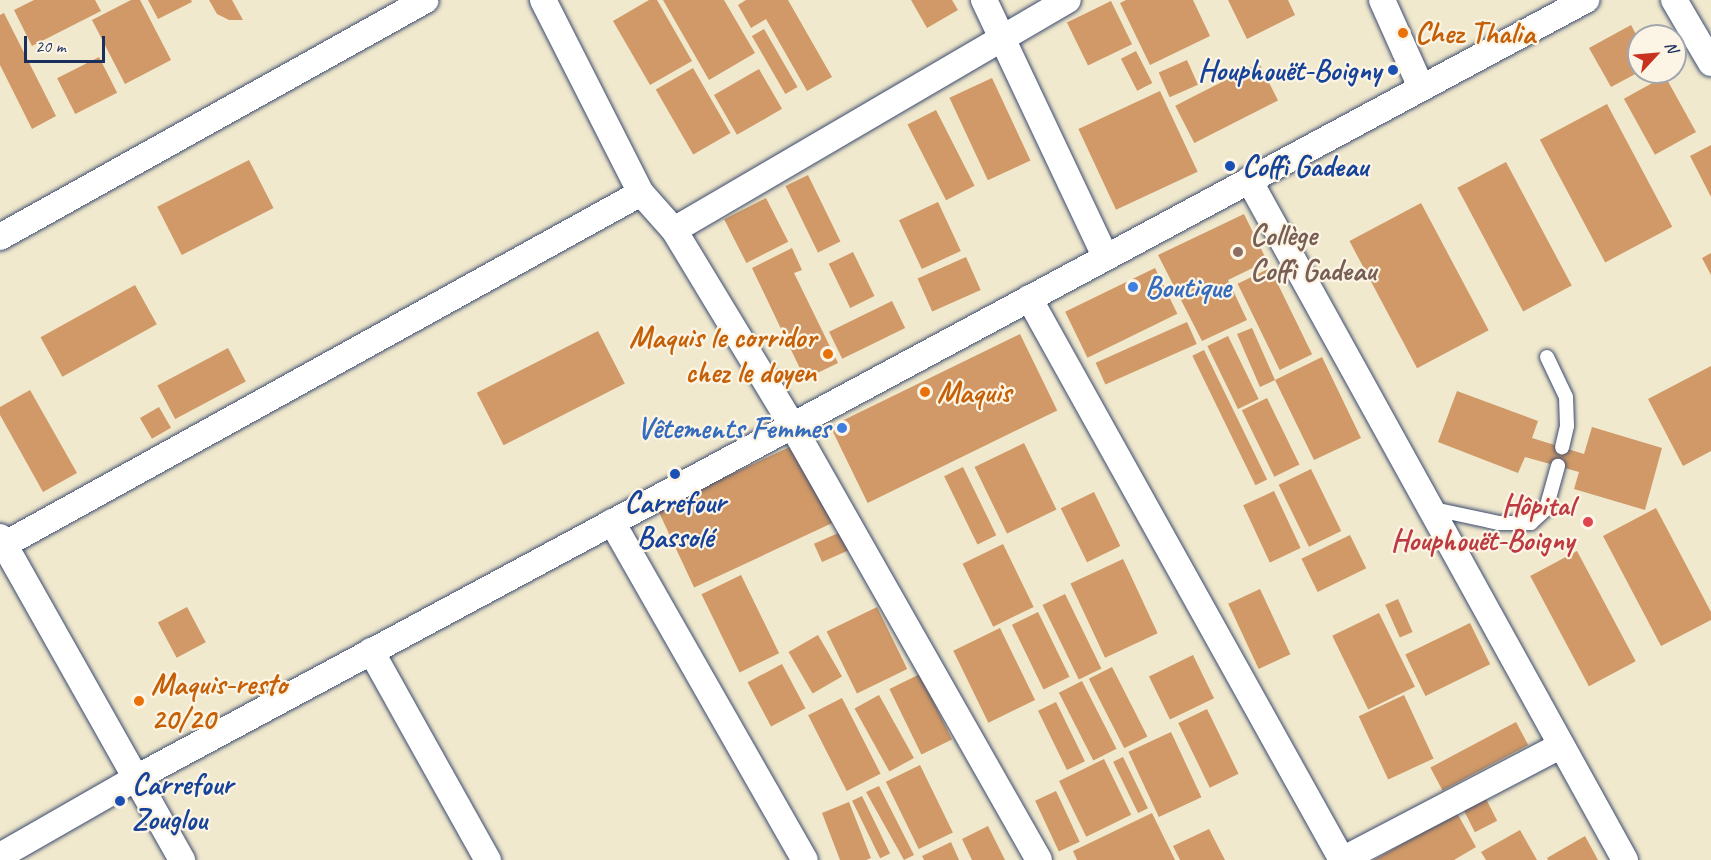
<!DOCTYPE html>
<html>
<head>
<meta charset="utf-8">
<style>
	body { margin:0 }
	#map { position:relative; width:1711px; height:860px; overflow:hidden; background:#f1e9cd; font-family:Caveat,sans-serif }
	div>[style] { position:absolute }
	.building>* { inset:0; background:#d09967; transform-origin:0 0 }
	.roads { filter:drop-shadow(0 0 2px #3b4b6f) drop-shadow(0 0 2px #3b4b6f) }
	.service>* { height:14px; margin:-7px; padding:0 7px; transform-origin:7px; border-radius:7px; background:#fff }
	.minor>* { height:26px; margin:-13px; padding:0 13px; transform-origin:13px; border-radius:13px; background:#fff }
	.dots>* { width:16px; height:16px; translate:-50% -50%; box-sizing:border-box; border:3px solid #fcf5e5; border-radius:50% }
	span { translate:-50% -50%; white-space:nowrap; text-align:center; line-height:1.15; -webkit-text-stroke:4.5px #fcf5e5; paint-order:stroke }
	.food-label { font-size:30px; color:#c56008; font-weight:700 }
	.left { translate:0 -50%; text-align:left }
	.right { translate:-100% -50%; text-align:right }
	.transit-label { font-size:30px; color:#164399; font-weight:700 }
	.education-label { font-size:30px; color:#785e54; font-weight:700 }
	.shop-label { font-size:30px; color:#366cbe; font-weight:700 }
	.health-label { font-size:30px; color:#be3a42; font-weight:700 }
	.north { position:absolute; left:1627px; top:24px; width:60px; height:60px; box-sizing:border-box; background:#fcf5e5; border:2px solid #a2a6af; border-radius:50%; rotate:64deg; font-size:16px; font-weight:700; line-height:24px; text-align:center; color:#1b2f5e }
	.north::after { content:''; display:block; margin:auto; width:21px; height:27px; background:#c8321e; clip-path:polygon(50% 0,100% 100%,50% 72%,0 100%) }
	.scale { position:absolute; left:24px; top:36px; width:81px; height:27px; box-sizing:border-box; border:3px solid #1b2f5e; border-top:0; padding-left:8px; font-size:18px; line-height:21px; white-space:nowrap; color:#1b2f5e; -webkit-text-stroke:4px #fcf5e5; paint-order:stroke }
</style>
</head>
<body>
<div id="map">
	<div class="building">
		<i style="clip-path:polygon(34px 0,95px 0,101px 11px,32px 46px,14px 10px)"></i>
		<i style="clip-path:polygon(131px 0,140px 0,171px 60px,125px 84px,92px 20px)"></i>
		<i style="clip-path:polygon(148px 0,191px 0,192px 2px,158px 19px)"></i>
		<i style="clip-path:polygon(209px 0,232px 0,243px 20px,229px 20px,217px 14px)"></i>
		<i style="clip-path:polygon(649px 0,657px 0,692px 61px,650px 85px,613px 21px)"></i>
		<i style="clip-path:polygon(663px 0,724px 0,755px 53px,709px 80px)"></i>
		<i style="clip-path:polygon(746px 0,788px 0,832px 77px,807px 91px,766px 19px,751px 28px,738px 5px)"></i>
		<i style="clip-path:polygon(911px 0,952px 0,958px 10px,927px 28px)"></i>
		<i style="clip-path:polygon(1126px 0,1193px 0,1210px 36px,1150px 65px,1120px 3px)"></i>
		<i style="clip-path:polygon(1228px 0,1288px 0,1295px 15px,1247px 39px)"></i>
		<i style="left:1111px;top:1px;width:48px;height:49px;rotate:64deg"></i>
		<i style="clip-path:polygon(4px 13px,56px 116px,32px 129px,0 65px,0 15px)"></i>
		<i style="clip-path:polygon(1631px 25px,1639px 40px,1639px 72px,1611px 87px,1589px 48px)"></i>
		<i style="left:764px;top:29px;width:67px;height:14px;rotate:60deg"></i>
		<i style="left:1136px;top:51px;width:36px;height:17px;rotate:63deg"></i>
		<i style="left:99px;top:57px;width:40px;height:47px;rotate:63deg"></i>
		<i style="left:1187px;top:60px;width:27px;height:31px;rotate:66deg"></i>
		<i style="left:1259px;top:63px;width:42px;height:94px;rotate:63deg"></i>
		<i style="left:693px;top:68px;width:75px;height:43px;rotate:60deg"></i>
		<i style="left:759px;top:69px;width:46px;height:52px;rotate:60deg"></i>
		<i style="left:1665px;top:76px;width:64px;height:47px;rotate:61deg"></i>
		<i style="left:992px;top:78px;width:91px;height:47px;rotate:65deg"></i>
		<i style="left:1160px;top:91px;width:89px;height:90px;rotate:65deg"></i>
		<i style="left:1607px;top:104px;width:139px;height:76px;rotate:62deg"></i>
		<i style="left:936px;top:110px;width:85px;height:32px;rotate:63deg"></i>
		<i style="clip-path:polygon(1711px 145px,1711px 197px,1690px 156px)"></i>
		<i style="left:249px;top:160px;width:54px;height:103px;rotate:63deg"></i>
		<i style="left:1506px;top:162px;width:140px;height:55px;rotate:62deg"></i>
		<i style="left:808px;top:175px;width:74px;height:25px;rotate:64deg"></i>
		<i style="left:766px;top:198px;width:49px;height:47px;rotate:63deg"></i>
		<i style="left:938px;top:202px;width:54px;height:43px;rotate:65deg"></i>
		<i style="left:1421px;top:203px;width:144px;height:81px;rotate:62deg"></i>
		<i style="clip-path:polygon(1244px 214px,1267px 261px,1228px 280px,1247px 320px,1202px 341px,1158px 255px)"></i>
		<i style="clip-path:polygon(792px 248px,802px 270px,794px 273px,838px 363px,805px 379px,752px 268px)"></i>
		<i style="left:853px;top:252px;width:49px;height:27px;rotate:64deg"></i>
		<i style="clip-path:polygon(1711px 253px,1711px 275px,1702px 258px)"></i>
		<i style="left:966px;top:257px;width:36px;height:53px;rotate:66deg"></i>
		<i style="left:1155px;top:268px;width:51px;height:100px;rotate:64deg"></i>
		<i style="left:1270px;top:268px;width:96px;height:36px;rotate:64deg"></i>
		<i style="left:135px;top:285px;width:45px;height:108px;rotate:61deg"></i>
		<i style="left:892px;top:301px;width:30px;height:70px;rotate:64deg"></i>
		<i style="left:1187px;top:322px;width:24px;height:100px;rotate:66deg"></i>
		<i style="clip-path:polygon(1252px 328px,1275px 380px,1322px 357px,1361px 438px,1314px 460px,1275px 380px,1260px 387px,1237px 334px)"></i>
		<i style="left:598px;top:331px;width:59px;height:136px;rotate:63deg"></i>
		<i style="left:1020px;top:334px;width:85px;height:211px;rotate:64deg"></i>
		<i style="left:1228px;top:336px;width:70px;height:23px;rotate:64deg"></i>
		<i style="left:228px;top:348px;width:38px;height:80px;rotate:62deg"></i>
		<i style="left:1204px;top:350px;width:144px;height:13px;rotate:64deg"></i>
		<i style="clip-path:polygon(1711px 366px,1711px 451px,1683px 466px,1648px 399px)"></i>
		<i style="clip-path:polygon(30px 390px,77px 473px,43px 492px,0 415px,0 407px)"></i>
		<i style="clip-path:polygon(1457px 391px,1538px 421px,1532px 438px,1584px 454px,1592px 427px,1662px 448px,1645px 510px,1574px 489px,1579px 472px,1525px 457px,1518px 473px,1438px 442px)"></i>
		<i style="left:1267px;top:398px;width:74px;height:28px;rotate:64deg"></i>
		<i style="left:159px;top:407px;width:24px;height:22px;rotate:60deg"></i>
		<i style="left:1024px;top:443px;width:74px;height:55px;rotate:64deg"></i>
		<i style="left:796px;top:444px;width:87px;height:153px;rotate:65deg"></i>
		<i style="left:963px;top:467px;width:76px;height:21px;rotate:64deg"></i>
		<i style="left:1311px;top:469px;width:69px;height:36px;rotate:64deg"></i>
		<i style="left:1274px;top:491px;width:63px;height:34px;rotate:65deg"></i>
		<i style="left:1094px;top:492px;width:60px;height:37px;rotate:64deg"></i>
		<i style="clip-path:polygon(1656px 508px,1711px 612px,1711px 620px,1661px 646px,1603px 536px)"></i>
		<i style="left:845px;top:530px;width:20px;height:34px;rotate:66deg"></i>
		<i style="left:1350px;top:535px;width:37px;height:54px;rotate:64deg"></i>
		<i style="left:1003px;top:544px;width:70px;height:45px;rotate:64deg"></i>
		<i style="left:1577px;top:551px;width:125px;height:53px;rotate:62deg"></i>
		<i style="left:1123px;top:559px;width:82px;height:58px;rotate:65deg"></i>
		<i style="left:741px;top:575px;width:87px;height:44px;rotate:64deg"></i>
		<i style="left:1260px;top:589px;width:72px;height:35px;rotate:65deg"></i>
		<i style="left:1065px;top:594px;width:83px;height:25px;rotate:64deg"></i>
		<i style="left:1398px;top:599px;width:36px;height:14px;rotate:66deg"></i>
		<i style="left:187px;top:607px;width:40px;height:33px;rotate:62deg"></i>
		<i style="left:877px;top:607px;width:69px;height:56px;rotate:64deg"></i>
		<i style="left:1038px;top:612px;width:72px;height:29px;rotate:64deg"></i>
		<i style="left:1379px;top:613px;width:82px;height:52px;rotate:64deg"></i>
		<i style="left:1470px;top:623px;width:46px;height:72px;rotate:64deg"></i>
		<i style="left:1000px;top:628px;width:80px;height:52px;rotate:64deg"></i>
		<i style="left:818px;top:635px;width:48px;height:34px;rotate:60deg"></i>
		<i style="left:1193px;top:655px;width:48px;height:49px;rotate:64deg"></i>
		<i style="left:782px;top:664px;width:50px;height:39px;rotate:62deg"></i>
		<i style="left:1112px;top:667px;width:78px;height:26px;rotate:63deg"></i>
		<i style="left:920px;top:674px;width:73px;height:34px;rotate:64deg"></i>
		<i style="left:1082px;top:681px;width:76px;height:26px;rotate:63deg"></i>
		<i style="left:879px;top:695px;width:72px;height:28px;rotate:61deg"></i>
		<i style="left:1404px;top:695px;width:70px;height:50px;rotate:65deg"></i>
		<i style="left:842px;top:698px;width:85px;height:38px;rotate:63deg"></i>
		<i style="left:1056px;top:702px;width:66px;height:20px;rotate:64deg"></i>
		<i style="left:1207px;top:709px;width:72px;height:32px;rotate:64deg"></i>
		<i style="left:1516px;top:722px;width:26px;height:97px;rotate:62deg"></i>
		<i style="left:1171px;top:732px;width:72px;height:47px;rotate:65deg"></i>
		<i style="left:1123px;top:757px;width:57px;height:11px;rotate:64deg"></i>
		<i style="left:1104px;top:759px;width:62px;height:50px;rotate:64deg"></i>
		<i style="left:920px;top:765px;width:75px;height:38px;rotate:64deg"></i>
		<i style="clip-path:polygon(879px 786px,914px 855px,904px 860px,866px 792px)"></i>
		<i style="left:1056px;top:791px;width:56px;height:23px;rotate:65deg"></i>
		<i style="left:1484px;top:795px;width:29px;height:25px;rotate:63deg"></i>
		<i style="left:862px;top:796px;width:64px;height:11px;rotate:64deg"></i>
		<i style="clip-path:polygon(849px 802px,871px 858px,866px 860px,840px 860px,822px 813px)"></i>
		<i style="clip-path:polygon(1152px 813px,1175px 860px,1077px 860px,1073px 851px)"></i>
		<i style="clip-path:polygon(1457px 813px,1476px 847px,1454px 860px,1374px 860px)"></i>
		<i style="clip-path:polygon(988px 826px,1005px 860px,972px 860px,962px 839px)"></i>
		<i style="clip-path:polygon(1209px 829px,1225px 860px,1180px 860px,1173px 846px)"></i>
		<i style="clip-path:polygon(1520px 830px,1537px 860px,1486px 860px,1481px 852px)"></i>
		<i style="clip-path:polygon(1585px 836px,1598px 860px,1548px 860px,1547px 858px)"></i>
		<i style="clip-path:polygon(951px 842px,959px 860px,924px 860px,922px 856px)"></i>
	</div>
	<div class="roads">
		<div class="service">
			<i style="left:1547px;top:357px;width:44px;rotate:64.6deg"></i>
			<i style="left:1566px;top:397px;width:29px;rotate:88deg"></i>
			<i style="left:1567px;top:426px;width:22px;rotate:103deg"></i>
			<i style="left:1429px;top:508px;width:72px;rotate:12.1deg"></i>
			<i style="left:1499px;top:523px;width:32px"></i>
			<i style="left:1531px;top:523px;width:21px;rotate:-43deg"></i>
			<i style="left:1546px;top:509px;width:45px;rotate:-74.4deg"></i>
		</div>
		<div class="minor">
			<i style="left:543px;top:0;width:216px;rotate:63.1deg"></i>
			<i style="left:641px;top:193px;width:50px;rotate:48.3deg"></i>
			<i style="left:674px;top:230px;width:228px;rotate:58.8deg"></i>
			<i style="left:792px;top:425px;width:500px;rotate:60.41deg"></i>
			<i style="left:984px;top:0;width:283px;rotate:64.7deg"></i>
			<i style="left:1382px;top:0;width:95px;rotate:65.9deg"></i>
			<i style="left:1674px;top:0;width:73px;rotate:59.6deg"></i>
			<i style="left:1249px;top:180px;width:777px;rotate:61.06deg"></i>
			<i style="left:674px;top:230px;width:456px;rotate:-30.3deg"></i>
			<i style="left:0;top:237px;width:487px;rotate:-29.1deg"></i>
			<i style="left:1029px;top:298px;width:643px;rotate:60.88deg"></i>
			<i style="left:612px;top:522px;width:389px;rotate:60.3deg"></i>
			<i style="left:0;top:537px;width:371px;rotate:60.6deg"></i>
			<i style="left:0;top:547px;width:732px;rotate:-28.91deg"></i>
			<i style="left:371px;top:651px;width:240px;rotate:60.8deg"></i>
			<i style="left:0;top:856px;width:157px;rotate:-29.8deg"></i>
			<i style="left:136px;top:778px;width:1646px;rotate:-28.22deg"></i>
			<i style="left:1342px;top:860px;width:246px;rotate:-27.6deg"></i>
		</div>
	</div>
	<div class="dots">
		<i style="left:1403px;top:33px;background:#e8710a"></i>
		<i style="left:1393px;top:70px;background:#1a4fb4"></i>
		<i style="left:1230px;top:166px;background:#1a4fb4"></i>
		<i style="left:1238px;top:252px;background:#8d6e63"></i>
		<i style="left:1133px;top:287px;background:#3f7fe0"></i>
		<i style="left:828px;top:354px;background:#e8710a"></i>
		<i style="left:925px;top:392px;background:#e8710a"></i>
		<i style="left:842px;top:428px;background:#3f7fe0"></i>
		<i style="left:675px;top:474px;background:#1a4fb4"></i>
		<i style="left:1588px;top:522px;background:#e0444e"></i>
		<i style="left:139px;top:701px;background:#e8710a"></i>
		<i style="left:120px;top:801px;background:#1a4fb4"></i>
	</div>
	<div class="food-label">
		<span class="left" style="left:1415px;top:33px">Chez Thalia</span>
		<span class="right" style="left:816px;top:354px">Maquis le corridor<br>chez le doyen</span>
		<span class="left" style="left:937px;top:392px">Maquis</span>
		<span class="left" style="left:151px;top:701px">Maquis-resto<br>20/20</span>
	</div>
	<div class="transit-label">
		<span class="right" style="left:1381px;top:70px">Houphouët-Boigny</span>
		<span class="left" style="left:1242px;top:166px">Coffi Gadeau</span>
		<span style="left:675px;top:519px">Carrefour<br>Bassolé</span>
		<span class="left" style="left:132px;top:801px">Carrefour<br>Zouglou</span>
	</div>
	<div class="education-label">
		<span class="left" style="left:1250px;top:252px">Collège<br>Coffi Gadeau</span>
	</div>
	<div class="shop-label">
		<span class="left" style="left:1145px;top:287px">Boutique</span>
		<span class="right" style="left:830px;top:428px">Vêtements Femmes</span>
	</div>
	<div class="health-label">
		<span class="right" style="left:1574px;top:522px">Hôpital<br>Houphouët-Boigny</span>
	</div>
	<div class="north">N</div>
	<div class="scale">20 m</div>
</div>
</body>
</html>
